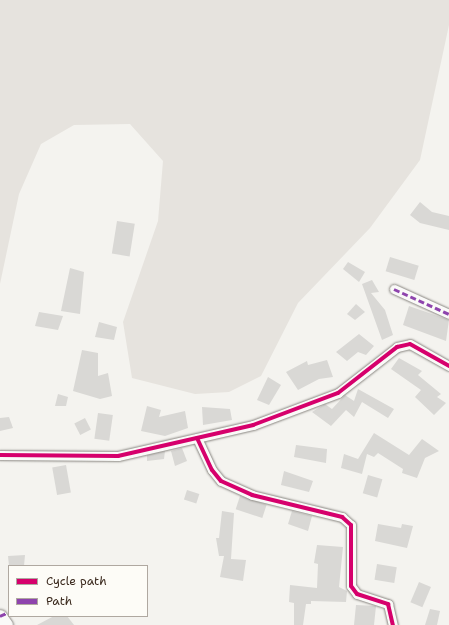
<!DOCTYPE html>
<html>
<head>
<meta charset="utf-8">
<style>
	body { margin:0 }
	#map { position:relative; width:449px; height:625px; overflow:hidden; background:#f4f3ef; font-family:"Shantell Sans",sans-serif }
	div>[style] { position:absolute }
	.green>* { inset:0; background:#e6e3de }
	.building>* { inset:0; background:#d9d8d5; transform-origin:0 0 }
	.roads { filter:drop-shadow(0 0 1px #898681) drop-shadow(0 0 1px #898681) }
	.street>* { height:9px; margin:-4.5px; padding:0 4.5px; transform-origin:4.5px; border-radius:4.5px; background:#fafaf8 }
	.secondary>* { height:13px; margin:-6.5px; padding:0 6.5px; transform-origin:6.5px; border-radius:6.5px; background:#fafaf8 }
	.quiet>* { height:3px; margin-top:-1.5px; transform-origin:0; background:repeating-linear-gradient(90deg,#8e44ad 0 6px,transparent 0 9px) }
	.cycleway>* { height:4px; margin:-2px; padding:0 2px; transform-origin:2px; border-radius:2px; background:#d6006c }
	span { translate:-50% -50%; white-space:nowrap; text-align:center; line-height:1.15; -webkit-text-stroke:3px #fdfcf7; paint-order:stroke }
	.legend { position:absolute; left:8px; top:565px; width:140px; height:52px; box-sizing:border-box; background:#fdfcf7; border:1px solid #afa8a0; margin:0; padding:5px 7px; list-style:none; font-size:12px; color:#3b2a1e }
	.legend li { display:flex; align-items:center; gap:8px; height:20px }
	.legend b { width:20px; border:1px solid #afa8a0 }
</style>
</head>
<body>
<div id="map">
	<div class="green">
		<i style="clip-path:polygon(0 0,449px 0,449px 25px,420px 160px,370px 228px,298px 303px,261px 376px,229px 392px,195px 394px,132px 378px,123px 322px,158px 221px,163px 161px,130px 124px,74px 125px,41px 144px,19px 194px,0 284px)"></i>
	</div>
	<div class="building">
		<i style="clip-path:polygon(420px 202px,432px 212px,449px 216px,449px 230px,420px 223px,410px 215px)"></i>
		<i style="left:117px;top:221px;width:18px;height:33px;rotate:9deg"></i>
		<i style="left:390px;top:257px;width:30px;height:15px;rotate:17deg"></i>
		<i style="clip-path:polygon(348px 262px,365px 272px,359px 282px,343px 269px)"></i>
		<i style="clip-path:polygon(70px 268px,84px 272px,80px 314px,61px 311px)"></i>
		<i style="clip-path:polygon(372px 280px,379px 292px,371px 293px,385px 310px,393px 335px,382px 340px,362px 284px)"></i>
		<i style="clip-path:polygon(356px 304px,365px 312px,355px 320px,347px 314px)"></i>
		<i style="clip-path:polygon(409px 306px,449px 320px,446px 341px,403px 325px)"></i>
		<i style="clip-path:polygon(39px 312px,63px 316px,58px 330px,35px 326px)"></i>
		<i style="clip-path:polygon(99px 322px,117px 327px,114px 340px,95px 337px)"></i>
		<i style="clip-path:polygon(359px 334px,374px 346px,366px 355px,358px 352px,347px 361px,336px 352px)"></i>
		<i style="clip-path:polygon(82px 350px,98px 353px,98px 376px,108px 373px,112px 396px,100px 399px,73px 391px)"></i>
		<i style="clip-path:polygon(399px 358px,422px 371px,418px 375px,441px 394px,437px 397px,446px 403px,434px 415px,415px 397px,421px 390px,391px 369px)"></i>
		<i style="clip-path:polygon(327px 360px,333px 377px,319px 379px,298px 390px,286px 372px,307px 361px,308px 365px)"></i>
		<i style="clip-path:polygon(268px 377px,281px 385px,269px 405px,257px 400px)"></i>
		<i style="clip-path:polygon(358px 389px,394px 409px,388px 418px,362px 402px,354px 417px,346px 410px,331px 426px,312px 412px,325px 404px,332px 409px,345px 395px,354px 401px)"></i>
		<i style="clip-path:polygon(58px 394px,68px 397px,66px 406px,55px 406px)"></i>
		<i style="clip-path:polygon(147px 406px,161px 410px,159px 417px,185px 411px,188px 428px,165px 436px,141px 431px)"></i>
		<i style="clip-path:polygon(202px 407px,230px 409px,232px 420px,203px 425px)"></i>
		<i style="left:98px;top:413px;width:15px;height:26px;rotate:8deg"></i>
		<i style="clip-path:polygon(9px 417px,13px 428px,0 431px,0 418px)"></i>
		<i style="left:85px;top:418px;width:13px;height:12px;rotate:63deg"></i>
		<i style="clip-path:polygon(374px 433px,409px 455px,422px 439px,439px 451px,425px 458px,417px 478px,402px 473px,403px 469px,378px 453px,374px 457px,367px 454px,362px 474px,341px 468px,344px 454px,358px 459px)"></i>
		<i style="clip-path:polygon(296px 445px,327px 449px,326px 463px,294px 457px)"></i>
		<i style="clip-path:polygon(182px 448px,187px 461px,175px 466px,171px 451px)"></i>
		<i style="clip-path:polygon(165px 451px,164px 459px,147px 461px,147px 455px)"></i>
		<i style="left:66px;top:465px;width:28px;height:14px;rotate:80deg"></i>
		<i style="clip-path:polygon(284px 471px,313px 481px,309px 492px,281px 485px)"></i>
		<i style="left:368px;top:475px;width:15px;height:19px;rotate:16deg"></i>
		<i style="left:187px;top:490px;width:13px;height:10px;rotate:18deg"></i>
		<i style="left:240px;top:496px;width:28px;height:14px;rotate:18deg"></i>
		<i style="clip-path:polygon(222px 511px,234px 513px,231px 559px,246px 560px,243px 581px,220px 577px,224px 556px,219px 556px,216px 538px,219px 538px)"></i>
		<i style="clip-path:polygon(292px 511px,312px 516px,308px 531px,288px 524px)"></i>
		<i style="clip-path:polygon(378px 524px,401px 528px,402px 524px,413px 526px,407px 548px,375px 541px)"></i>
		<i style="clip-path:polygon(317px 545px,343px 547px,339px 587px,347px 591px,346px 602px,311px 601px,311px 604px,306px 604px,303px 625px,294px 625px,294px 603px,289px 602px,290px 585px,317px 588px,318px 564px,314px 563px)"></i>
		<i style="clip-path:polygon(25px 555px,24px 566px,9px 566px,8px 556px)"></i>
		<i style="left:377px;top:564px;width:20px;height:16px;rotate:9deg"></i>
		<i style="left:419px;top:582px;width:13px;height:22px;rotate:23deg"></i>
		<i style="clip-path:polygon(356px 605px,376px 606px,374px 625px,354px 625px)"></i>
		<i style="clip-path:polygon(430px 609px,440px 611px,437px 625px,425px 625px)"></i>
		<i style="clip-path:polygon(54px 616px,67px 616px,74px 625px,37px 625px)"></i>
	</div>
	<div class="roads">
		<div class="street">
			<i style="left:394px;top:289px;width:60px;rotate:24.4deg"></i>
			<i style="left:197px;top:438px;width:35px;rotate:65deg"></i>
			<i style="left:212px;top:470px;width:14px;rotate:51deg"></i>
			<i style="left:221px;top:481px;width:34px;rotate:24deg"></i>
			<i style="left:252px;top:495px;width:93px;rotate:13.7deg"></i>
			<i style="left:342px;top:517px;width:12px;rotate:42deg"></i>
			<i style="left:351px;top:525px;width:61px;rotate:90deg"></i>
			<i style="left:351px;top:586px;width:10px;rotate:53deg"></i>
			<i style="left:357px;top:594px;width:33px;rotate:18deg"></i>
			<i style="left:388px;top:604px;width:22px;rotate:77deg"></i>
			<i style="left:0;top:455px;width:118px;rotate:0.5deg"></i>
			<i style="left:118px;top:456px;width:139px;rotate:-12.9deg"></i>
			<i style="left:253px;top:425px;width:91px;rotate:-20.6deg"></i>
			<i style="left:338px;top:393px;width:75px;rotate:-37.9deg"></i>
			<i style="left:397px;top:347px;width:13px;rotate:-13deg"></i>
			<i style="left:410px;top:344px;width:45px;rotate:29.4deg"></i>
		</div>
		<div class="secondary">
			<i style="left:0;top:616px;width:11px;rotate:56deg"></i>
		</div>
	</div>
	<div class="quiet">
		<i style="left:394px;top:289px;width:60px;rotate:24.4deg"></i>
		<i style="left:0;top:616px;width:10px;rotate:-24deg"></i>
	</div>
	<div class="cycleway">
		<i style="left:197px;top:438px;width:35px;rotate:65deg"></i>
		<i style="left:212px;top:470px;width:14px;rotate:51deg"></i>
		<i style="left:221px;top:481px;width:34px;rotate:24deg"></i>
		<i style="left:252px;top:495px;width:93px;rotate:13.7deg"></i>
		<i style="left:342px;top:517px;width:12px;rotate:42deg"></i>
		<i style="left:351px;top:525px;width:61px;rotate:90deg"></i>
		<i style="left:351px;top:586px;width:10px;rotate:53deg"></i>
		<i style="left:357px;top:594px;width:33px;rotate:18deg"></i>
		<i style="left:388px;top:604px;width:22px;rotate:77deg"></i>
		<i style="left:0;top:455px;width:118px;rotate:0.5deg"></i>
		<i style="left:118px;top:456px;width:139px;rotate:-12.9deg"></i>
		<i style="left:253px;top:425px;width:91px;rotate:-20.6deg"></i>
		<i style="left:338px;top:393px;width:75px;rotate:-37.9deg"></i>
		<i style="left:397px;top:347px;width:13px;rotate:-13deg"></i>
		<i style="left:410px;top:344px;width:45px;rotate:29.4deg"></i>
	</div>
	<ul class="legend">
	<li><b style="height:5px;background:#d6006c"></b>Cycle path</li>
	<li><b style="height:5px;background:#8e44ad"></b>Path</li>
	</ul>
</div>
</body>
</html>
